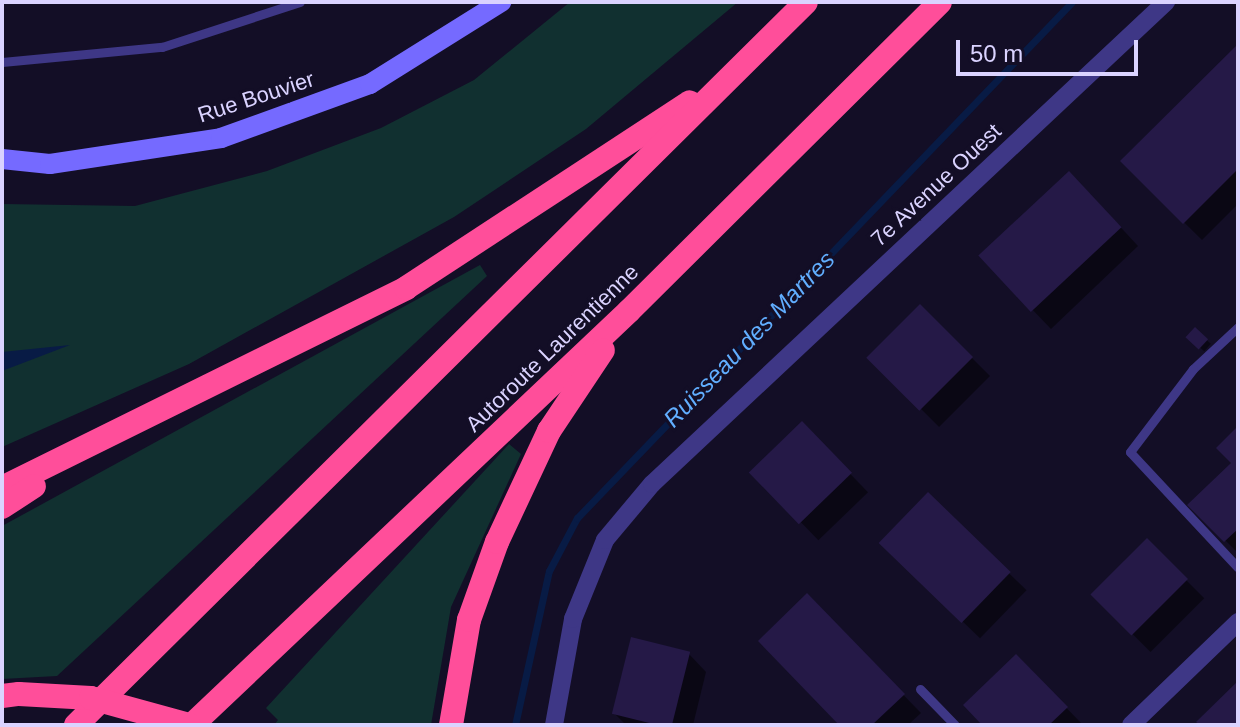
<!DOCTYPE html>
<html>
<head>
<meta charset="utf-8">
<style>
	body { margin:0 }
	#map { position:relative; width:1240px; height:727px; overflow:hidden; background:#130e26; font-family:Arial,sans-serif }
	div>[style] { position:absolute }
	.green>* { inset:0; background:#113030 }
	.water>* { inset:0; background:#081b45 }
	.shadow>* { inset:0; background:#0007; transform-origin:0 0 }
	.stream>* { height:7px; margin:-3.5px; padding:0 3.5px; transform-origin:3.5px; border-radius:3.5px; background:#081b45 }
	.building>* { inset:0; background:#251947; transform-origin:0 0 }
	.lane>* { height:9px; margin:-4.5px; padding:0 4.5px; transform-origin:4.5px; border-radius:4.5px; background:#3e3786 }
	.street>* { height:18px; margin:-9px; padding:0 9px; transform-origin:9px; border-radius:9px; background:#3e3786 }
	.secondary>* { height:20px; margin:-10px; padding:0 10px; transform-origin:10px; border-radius:10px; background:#756aff }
	.highway>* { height:24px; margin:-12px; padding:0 12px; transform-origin:12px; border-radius:12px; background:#ff4e9a }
	.highway-bridge>* { height:24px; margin:-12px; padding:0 12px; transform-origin:12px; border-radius:12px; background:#ff4e9a }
	span { translate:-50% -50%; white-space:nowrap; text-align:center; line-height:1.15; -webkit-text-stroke:6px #130e26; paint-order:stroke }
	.street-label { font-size:22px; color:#dad3ff }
	.water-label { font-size:24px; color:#61aeff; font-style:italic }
	.frame { position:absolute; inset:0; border:4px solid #dad3ff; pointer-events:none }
	.scale { position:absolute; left:956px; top:40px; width:182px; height:36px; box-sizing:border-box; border:4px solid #dad3ff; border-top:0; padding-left:10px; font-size:24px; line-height:28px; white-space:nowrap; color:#dad3ff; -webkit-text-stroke:6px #130e26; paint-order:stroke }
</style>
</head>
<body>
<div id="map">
	<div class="green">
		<i style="clip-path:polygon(570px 2px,738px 2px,586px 129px,454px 217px,189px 364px,2px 447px,2px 204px,135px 206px,267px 171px,381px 128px,474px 80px)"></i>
		<i style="clip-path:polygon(480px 265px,487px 276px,57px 676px,2px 679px,2px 526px)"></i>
		<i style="clip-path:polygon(509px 444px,521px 454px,451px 607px,431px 725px,274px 725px,278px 720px,266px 708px)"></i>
	</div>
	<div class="water">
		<i style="clip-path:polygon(70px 345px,2px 371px,2px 352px)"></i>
	</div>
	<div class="shadow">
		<i style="clip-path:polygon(1238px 47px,1238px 204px,1202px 240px,1122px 161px)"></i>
		<i style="clip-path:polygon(1087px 191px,1138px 246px,1051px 329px,982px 257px)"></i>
		<i style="left:920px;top:306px;width:99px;height:72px;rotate:45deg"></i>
		<i style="left:1195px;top:330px;width:21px;height:10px;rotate:41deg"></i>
		<i style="left:802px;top:424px;width:95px;height:69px;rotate:46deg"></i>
		<i style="clip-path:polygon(1238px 429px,1238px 553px,1190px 505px,1234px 463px)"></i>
		<i style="left:928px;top:495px;width:137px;height:67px;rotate:44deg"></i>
		<i style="left:1147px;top:541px;width:81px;height:76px;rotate:45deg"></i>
		<i style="clip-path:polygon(807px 596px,921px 713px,908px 725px,842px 725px)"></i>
		<i style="clip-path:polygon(689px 654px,706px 672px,693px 725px,626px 725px,614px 713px)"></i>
		<i style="clip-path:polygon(1016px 656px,1083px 725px,985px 725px)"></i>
	</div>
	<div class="stream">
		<i style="left:515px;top:725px;width:158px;rotate:-77.6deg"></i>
		<i style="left:549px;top:571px;width:60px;rotate:-62.2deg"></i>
		<i style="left:577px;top:518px;width:715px;rotate:-46.19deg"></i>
	</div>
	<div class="building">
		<i style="clip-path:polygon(1238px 44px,1238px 169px,1183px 224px,1120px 161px)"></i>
		<i style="left:1069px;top:171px;width:77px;height:124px;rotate:47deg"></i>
		<i style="left:920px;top:304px;width:75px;height:76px;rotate:45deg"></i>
		<i style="left:1195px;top:327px;width:18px;height:14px;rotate:43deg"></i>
		<i style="left:802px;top:421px;width:72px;height:74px;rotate:46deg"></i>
		<i style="clip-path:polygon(1238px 426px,1238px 529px,1224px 542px,1187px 505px,1231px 463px,1216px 448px)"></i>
		<i style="left:928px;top:492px;width:115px;height:71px;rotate:44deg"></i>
		<i style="left:1147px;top:538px;width:58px;height:80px;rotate:45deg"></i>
		<i style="clip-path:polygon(807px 593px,905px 694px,872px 725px,839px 725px,758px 641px)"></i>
		<i style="left:631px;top:637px;width:61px;height:79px;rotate:14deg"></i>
		<i style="clip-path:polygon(1016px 654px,1068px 707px,1049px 725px,982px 725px,963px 705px)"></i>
		<i style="clip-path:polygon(1238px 681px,1238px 725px,1200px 725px,1196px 722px)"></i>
	</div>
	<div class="lane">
		<i style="left:2px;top:62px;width:161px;rotate:-5.4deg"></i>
		<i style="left:162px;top:47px;width:145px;rotate:-18.1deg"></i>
		<i style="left:1238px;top:327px;width:62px;rotate:137deg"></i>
		<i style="left:1193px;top:369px;width:104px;rotate:127.2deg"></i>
		<i style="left:1130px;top:452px;width:158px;rotate:47deg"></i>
		<i style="left:920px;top:689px;width:50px;rotate:45.8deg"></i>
	</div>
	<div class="street">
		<i style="left:554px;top:725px;width:108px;rotate:-79.8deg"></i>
		<i style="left:573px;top:619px;width:85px;rotate:-67.9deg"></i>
		<i style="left:605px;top:540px;width:73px;rotate:-50deg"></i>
		<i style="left:652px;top:484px;width:705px;rotate:-43.16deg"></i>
		<i style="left:1131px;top:725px;width:149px;rotate:-43.9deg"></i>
	</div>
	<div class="secondary">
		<i style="left:2px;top:159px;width:48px;rotate:5.9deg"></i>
		<i style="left:50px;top:164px;width:173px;rotate:-8.6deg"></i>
		<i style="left:221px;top:138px;width:158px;rotate:-19.9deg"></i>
		<i style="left:370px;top:84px;width:155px;rotate:-32deg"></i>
	</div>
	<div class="highway">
		<i style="left:2px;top:488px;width:451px;rotate:-26.3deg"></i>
		<i style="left:406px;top:288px;width:339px;rotate:-33.2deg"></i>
		<i style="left:2px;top:507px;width:38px;rotate:-33deg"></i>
		<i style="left:2px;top:696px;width:17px;rotate:-7deg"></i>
		<i style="left:76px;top:725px;width:1027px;rotate:-44.72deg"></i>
		<i style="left:192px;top:725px;width:602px;rotate:-43.45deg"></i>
		<i style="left:629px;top:311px;width:438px;rotate:-44.8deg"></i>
		<i style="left:451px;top:725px;width:107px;rotate:-80.3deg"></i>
		<i style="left:469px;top:620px;width:83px;rotate:-70.3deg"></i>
		<i style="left:497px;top:542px;width:123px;rotate:-64.9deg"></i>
		<i style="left:549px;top:431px;width:97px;rotate:-56.3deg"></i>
	</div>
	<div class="highway-bridge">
		<i style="left:19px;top:694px;width:72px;rotate:3.2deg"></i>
		<i style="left:91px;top:698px;width:102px;rotate:15.4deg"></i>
	</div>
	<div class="street-label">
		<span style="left:256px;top:97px;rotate:-18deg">Rue Bouvier</span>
		<span style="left:936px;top:185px;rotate:-43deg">7e Avenue Ouest</span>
		<span style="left:552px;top:348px;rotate:-44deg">Autoroute Laurentienne</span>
	</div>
	<div class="water-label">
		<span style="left:749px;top:339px;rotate:-46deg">Ruisseau des Martres</span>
	</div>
	<div class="frame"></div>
	<div class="scale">50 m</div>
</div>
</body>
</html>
